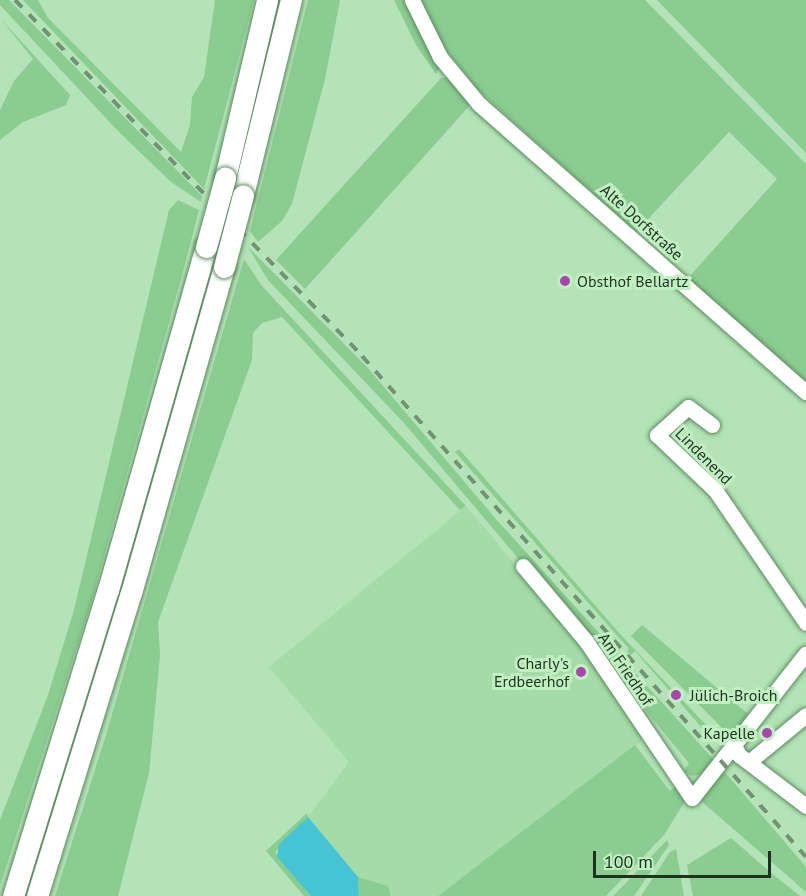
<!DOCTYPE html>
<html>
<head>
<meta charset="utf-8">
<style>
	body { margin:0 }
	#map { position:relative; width:806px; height:896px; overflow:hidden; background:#b3e3b6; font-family:"PT Sans",sans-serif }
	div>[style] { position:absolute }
	.built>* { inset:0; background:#a5dba8 }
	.green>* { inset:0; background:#8bcc90 }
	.water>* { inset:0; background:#47c4d3 }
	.roads { filter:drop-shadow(0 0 2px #5e8b62) drop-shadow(0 0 2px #5e8b62) }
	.minor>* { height:15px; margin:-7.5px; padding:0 7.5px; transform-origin:7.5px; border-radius:7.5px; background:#fff }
	.highway>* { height:21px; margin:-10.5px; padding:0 10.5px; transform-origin:10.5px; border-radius:10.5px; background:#fff }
	.rail>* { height:4px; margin-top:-2px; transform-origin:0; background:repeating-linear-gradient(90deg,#709372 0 10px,transparent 0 20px) }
	.bridges { filter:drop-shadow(0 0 2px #5e8b62) drop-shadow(0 0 2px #5e8b62) }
	.highway-bridge>* { height:21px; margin:-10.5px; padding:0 10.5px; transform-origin:10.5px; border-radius:10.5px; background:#fff }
	.dots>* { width:16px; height:16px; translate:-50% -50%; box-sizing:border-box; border:3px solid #c0f0c2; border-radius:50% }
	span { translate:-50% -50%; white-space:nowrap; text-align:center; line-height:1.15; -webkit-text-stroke:6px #c0f0c2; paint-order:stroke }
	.street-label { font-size:16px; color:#1f3220 }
	.poi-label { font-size:16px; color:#1f3220 }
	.left { translate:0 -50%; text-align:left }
	.right { translate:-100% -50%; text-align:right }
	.scale { position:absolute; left:593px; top:851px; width:178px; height:27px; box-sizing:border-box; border:3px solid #1f3220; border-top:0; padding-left:8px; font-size:18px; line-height:21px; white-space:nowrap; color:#1f3220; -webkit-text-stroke:4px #c0f0c2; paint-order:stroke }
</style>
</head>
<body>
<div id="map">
	<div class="built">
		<i style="clip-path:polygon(466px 506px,578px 639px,644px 739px,438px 896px,391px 896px,388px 886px,358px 877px,308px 817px,349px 762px,269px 667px)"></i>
	</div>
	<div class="green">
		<i style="clip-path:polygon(0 0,9px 0,202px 196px,201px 202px,171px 182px,119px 132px,0 5px)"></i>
		<i style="clip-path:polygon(23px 0,38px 0,48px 18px,181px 152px,190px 125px,192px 97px,204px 77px,215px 0,254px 0,204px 189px)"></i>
		<i style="clip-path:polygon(308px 0,340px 0,325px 79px,292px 204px,282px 221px,258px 242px,250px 231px)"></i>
		<i style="clip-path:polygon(394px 0,404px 0,440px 67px,436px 74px,416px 45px)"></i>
		<i style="clip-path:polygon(419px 0,645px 0,806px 164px,806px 382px,688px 278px,777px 179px,729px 132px,636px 232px,477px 89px,441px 43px)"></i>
		<i style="clip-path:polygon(657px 0,806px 0,806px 153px)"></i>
		<i style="clip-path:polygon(0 18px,70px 95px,66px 105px,23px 122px,0 140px,0 110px,14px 81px,33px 59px)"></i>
		<i style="clip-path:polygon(451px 77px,472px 103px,305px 289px,276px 260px,441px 78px)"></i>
		<i style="clip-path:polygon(178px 200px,199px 210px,184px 268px,91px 603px,0 886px,0 820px,48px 695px,74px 610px,169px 210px)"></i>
		<i style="clip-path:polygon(248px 247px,367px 367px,496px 519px,714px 760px,703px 774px,692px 776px,684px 771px,689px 763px,587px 640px,404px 423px,268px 280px)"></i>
		<i style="clip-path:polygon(244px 259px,262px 286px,466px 506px,460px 510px,282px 317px,262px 323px,253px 333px,252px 360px,158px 622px,160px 655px,149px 773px,118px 896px,55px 896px,106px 735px)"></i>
		<i style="clip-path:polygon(459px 449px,620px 634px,725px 745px,716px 740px,706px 725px,702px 728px,635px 651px,631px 655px,627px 651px,629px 649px,455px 452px)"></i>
		<i style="clip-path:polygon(642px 625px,748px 714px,732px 738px,631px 636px)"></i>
		<i style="clip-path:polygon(635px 745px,670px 791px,679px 784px,687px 798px,664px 835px,606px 896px,438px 896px)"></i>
		<i style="clip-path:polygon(723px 770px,806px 867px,806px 892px,700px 800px,700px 794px)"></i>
		<i style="clip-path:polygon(307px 813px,308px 817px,275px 852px,311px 896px,304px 896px,266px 851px)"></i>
		<i style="clip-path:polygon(731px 838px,770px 872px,800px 896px,693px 896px,687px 865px)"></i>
		<i style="clip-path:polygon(667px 840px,669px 845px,634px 896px,613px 896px)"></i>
		<i style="clip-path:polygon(676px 849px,684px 896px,641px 896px,670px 852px)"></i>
		<i style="clip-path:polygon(358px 877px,388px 886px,391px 896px,359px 896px)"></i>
	</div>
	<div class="water">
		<i style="clip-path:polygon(308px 817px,358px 877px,359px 896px,311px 896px,277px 857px,279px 844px)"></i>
	</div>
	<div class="roads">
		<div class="minor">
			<i style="left:412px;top:0;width:64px;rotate:63.8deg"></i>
			<i style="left:440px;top:57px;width:61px;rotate:50.3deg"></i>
			<i style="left:479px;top:104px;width:436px;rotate:41.4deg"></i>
			<i style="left:712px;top:425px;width:30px;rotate:-143deg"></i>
			<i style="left:688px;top:407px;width:42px;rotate:137.9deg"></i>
			<i style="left:657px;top:435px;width:80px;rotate:43.5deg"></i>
			<i style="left:715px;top:490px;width:161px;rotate:55.6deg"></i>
			<i style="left:523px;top:566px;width:98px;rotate:50deg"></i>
			<i style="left:586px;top:641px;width:189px;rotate:56deg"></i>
			<i style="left:692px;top:798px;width:184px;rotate:-51.8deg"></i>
			<i style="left:733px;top:744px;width:13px;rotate:61deg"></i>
			<i style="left:739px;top:755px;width:84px;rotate:37.3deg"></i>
			<i style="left:750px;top:761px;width:72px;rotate:-39.4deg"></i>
		</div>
		<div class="highway">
			<i style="left:225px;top:178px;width:183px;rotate:-76.7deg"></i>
			<i style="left:243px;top:195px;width:201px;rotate:-76.2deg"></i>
			<i style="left:13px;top:896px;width:320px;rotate:-72.8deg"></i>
			<i style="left:108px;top:590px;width:357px;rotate:-74.1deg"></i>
			<i style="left:37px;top:896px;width:317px;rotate:-72.8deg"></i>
			<i style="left:131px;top:593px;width:339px;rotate:-74.1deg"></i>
		</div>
	</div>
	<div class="rail">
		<i style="left:15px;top:0;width:497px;rotate:45.7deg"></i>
		<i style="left:362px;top:356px;width:669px;rotate:48.45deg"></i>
	</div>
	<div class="bridges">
		<div class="highway-bridge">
			<i style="left:206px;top:247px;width:72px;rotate:-74.6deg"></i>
			<i style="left:224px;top:267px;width:74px;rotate:-75.2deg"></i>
		</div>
	</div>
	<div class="dots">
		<i style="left:565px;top:281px;background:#a946ac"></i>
		<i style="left:581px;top:672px;background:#a946ac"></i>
		<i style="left:676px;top:695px;background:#a946ac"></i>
		<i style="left:767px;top:733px;background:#a946ac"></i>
	</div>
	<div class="street-label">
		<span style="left:642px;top:222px;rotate:42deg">Alte Dorfstraße</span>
		<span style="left:704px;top:456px;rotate:45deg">Lindenend</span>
		<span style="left:626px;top:669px;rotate:56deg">Am Friedhof</span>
	</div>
	<div class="poi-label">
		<span class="left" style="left:577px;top:281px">Obsthof Bellartz</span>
		<span class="right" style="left:569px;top:672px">Charly's<br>Erdbeerhof</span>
		<span class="left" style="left:690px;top:695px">Jülich-Broich</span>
		<span class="right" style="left:755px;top:733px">Kapelle</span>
	</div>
	<div class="scale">100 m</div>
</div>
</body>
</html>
